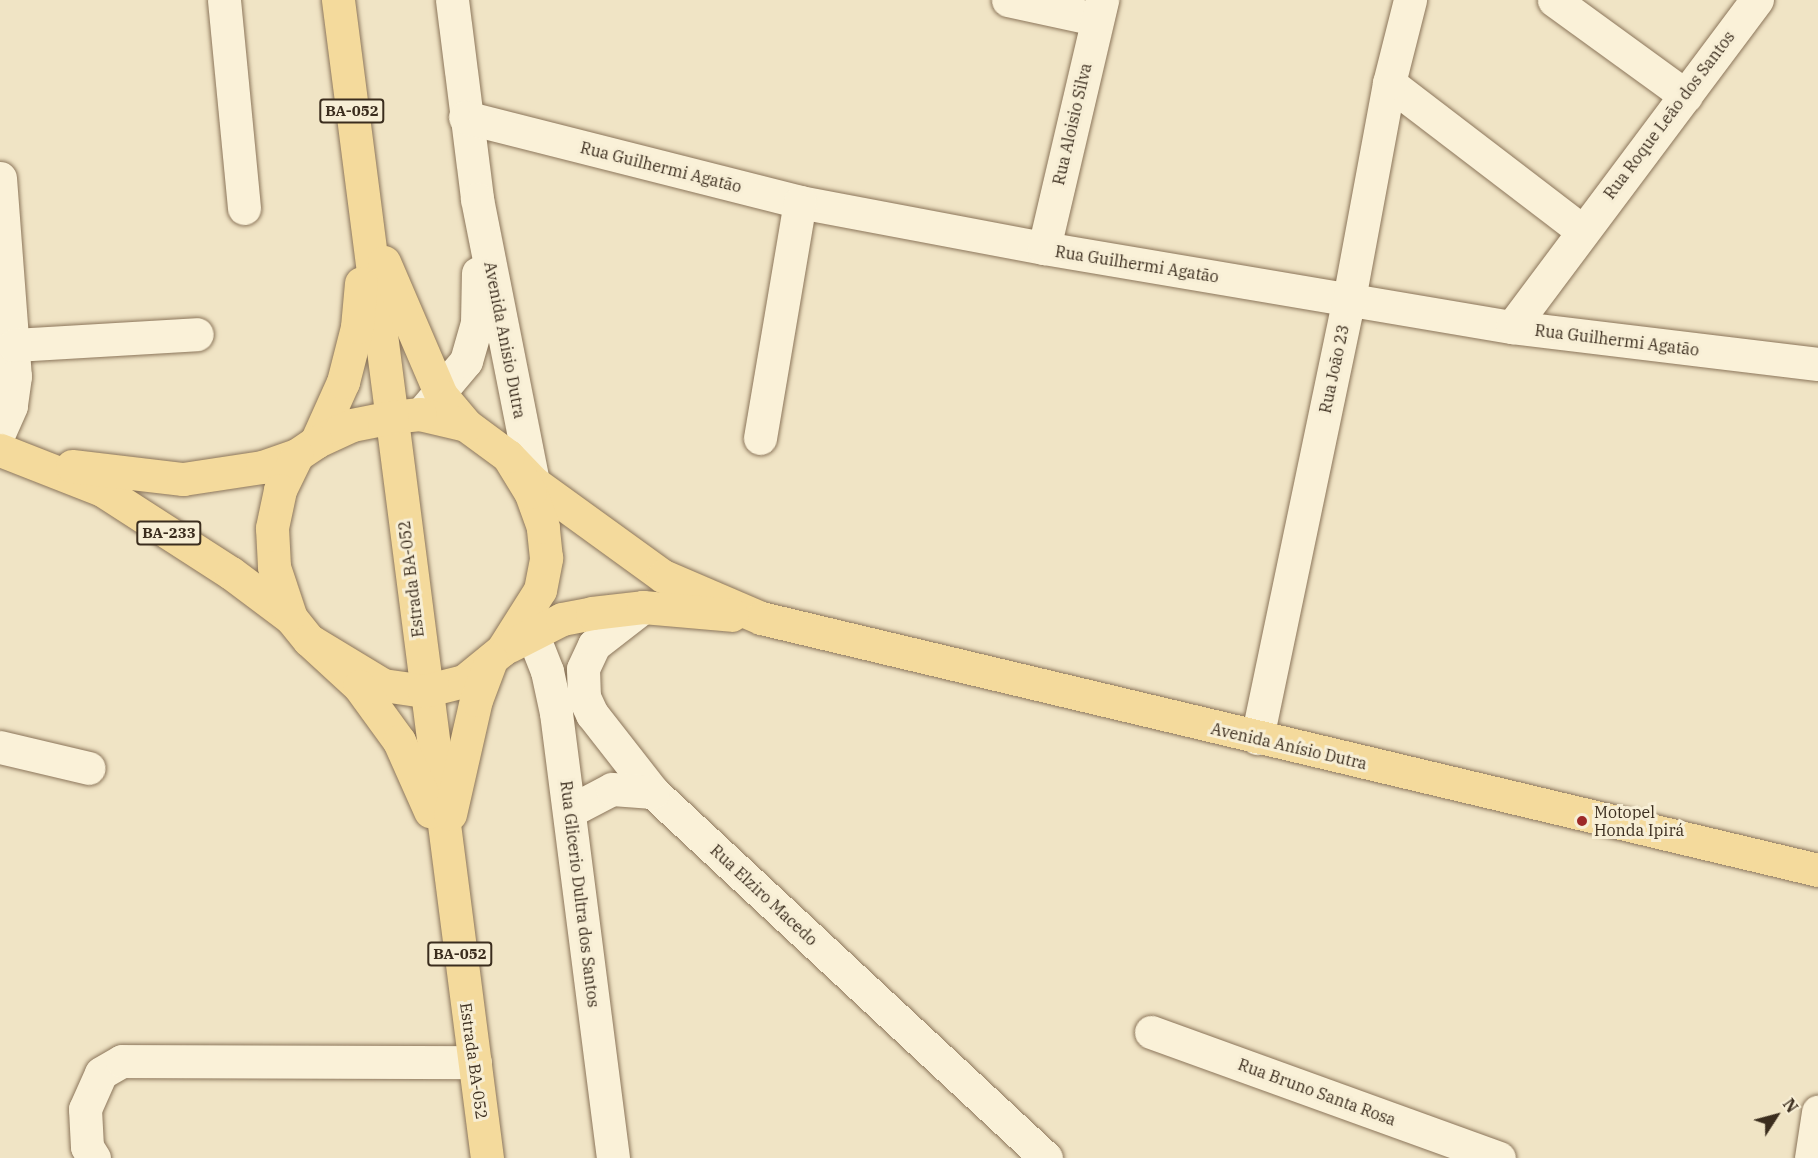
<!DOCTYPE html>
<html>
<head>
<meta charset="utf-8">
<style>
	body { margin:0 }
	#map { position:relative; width:1818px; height:1158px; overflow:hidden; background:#f0e4c5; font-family:"IBM Plex Serif",serif }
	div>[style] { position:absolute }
	.roads { filter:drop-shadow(0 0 2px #8b755a) drop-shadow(0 0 2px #8b755a) }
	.minor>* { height:33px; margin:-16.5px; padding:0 16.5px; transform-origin:16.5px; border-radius:16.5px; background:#faf1d8 }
	.major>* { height:33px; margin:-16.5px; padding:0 16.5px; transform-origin:16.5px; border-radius:16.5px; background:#f4da9c }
	.dots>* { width:16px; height:16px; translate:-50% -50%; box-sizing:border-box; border:3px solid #f7eed5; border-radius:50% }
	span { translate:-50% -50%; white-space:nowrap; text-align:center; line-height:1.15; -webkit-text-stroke:6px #f7eed5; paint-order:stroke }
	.shield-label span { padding:2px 4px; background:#f7eed5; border:2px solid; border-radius:4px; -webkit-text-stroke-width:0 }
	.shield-label { font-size:15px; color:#3b2d1e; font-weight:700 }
	.street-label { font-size:16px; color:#3b2d1e }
	.poi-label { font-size:16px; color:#3b2d1e }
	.left { translate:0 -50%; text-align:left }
	.north { position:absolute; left:1746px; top:1086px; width:60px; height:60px; -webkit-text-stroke:4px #f7eed5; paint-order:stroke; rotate:54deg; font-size:16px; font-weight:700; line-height:24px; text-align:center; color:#3b2d1e }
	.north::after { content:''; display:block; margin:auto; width:21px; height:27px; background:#3b2d1e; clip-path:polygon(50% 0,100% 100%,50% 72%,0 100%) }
</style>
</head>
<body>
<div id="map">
	<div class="roads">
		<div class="minor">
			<i style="left:224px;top:0;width:209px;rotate:84.5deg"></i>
			<i style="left:452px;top:0;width:201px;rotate:82.8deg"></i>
			<i style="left:477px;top:199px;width:288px;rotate:78.8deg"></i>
			<i style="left:1008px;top:0;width:90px;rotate:12.2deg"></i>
			<i style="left:1554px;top:0;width:163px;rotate:36deg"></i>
			<i style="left:1389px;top:83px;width:242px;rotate:37.4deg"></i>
			<i style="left:465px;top:117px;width:346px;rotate:14.2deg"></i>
			<i style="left:800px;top:202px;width:248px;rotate:10.7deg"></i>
			<i style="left:1044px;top:248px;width:475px;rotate:9.6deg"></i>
			<i style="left:1512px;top:327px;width:308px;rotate:6.9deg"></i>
			<i style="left:0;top:178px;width:199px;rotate:85.7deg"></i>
			<i style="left:15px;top:376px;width:30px;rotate:98deg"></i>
			<i style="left:11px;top:406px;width:27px;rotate:114deg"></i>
			<i style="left:1044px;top:248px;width:255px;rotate:-76.8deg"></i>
			<i style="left:1512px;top:327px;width:409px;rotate:-53.2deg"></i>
			<i style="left:14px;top:345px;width:183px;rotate:-3.4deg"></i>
			<i style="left:422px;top:413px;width:68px;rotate:-49.8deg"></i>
			<i style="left:466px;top:361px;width:40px;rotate:-74deg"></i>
			<i style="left:477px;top:323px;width:50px;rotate:-88.9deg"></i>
			<i style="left:760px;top:438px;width:239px;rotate:-80.4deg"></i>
			<i style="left:643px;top:607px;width:62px;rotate:142.2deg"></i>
			<i style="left:594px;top:645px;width:26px;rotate:115deg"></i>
			<i style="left:583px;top:669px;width:28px;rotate:88deg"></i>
			<i style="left:584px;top:697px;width:19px;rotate:65deg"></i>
			<i style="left:592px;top:714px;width:99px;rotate:52deg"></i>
			<i style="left:653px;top:792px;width:537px;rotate:42.96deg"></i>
			<i style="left:532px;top:633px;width:41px;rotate:68.5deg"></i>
			<i style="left:547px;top:671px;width:43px;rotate:77.9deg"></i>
			<i style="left:556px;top:713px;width:449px;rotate:82.7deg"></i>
			<i style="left:1257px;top:738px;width:449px;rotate:-78.2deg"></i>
			<i style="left:1349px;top:299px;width:220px;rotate:-79.5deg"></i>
			<i style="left:1389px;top:83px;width:86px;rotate:-75.8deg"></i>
			<i style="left:0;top:747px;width:91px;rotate:13.3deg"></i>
			<i style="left:570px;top:811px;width:47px;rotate:-27.6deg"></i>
			<i style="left:612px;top:789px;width:41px;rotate:4.2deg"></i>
			<i style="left:1151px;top:1032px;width:370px;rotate:19.9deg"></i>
			<i style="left:94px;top:1158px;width:13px;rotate:-122deg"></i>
			<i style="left:87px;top:1147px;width:38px;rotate:-93deg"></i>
			<i style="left:85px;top:1109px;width:39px;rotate:-66deg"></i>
			<i style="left:101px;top:1073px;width:24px;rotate:-30deg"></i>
			<i style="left:122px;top:1061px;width:353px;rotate:0.2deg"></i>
			<i style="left:1811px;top:1158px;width:47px;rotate:-81.3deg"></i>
		</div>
		<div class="major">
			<i style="left:338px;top:0;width:1168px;rotate:82.67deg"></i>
			<i style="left:384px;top:262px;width:145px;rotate:66.8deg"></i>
			<i style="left:441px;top:395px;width:39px;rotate:50deg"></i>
			<i style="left:316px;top:442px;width:66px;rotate:-65.8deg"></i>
			<i style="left:343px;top:382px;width:57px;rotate:-75.7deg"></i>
			<i style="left:357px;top:327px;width:44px;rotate:-84.8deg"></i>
			<i style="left:0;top:450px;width:110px;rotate:21.4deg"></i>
			<i style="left:102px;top:490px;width:153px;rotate:32.8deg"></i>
			<i style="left:231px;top:573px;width:75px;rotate:36.9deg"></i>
			<i style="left:508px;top:456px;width:36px;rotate:46deg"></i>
			<i style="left:533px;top:482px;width:160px;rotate:35.9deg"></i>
			<i style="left:663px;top:576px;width:107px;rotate:23.2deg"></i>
			<i style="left:761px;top:618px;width:1087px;rotate:13.41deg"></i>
			<i style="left:72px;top:466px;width:112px;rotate:6.7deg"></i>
			<i style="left:183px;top:479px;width:80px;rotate:-8.6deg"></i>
			<i style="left:262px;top:467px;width:37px;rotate:-19deg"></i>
			<i style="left:309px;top:640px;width:87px;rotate:31.3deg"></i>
			<i style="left:383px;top:685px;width:41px;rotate:8.3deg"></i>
			<i style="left:424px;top:691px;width:41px;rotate:-14deg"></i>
			<i style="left:464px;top:681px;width:49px;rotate:-39.2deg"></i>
			<i style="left:502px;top:650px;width:71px;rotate:-57.7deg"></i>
			<i style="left:540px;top:590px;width:33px;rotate:-79deg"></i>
			<i style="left:546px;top:558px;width:31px;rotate:-96deg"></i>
			<i style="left:543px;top:527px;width:37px;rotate:-110deg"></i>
			<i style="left:530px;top:492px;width:42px;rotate:-121.4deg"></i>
			<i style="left:508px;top:456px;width:52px;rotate:-143.6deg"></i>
			<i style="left:466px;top:425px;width:47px;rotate:-166.6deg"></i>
			<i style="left:420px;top:414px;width:28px;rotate:174deg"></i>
			<i style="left:392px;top:417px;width:41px;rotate:168.7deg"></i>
			<i style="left:352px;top:425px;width:40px;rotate:155deg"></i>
			<i style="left:316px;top:442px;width:23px;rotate:146deg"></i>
			<i style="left:297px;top:455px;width:39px;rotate:116deg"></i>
			<i style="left:280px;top:490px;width:39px;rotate:102deg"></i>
			<i style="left:272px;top:528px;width:39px;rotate:87deg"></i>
			<i style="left:274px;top:567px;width:54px;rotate:71.6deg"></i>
			<i style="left:291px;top:618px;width:28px;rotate:51deg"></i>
			<i style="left:309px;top:640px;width:68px;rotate:42.6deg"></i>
			<i style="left:359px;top:686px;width:68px;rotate:54deg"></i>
			<i style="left:399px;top:741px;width:77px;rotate:66.1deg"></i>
			<i style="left:509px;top:646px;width:59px;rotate:-27deg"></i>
			<i style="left:562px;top:619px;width:31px;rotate:-11deg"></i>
			<i style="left:592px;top:613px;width:51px;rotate:-6.7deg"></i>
			<i style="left:643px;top:607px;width:89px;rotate:5.1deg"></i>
			<i style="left:450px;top:814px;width:117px;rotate:-77.2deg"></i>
			<i style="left:476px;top:700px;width:43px;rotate:-69.4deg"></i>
		</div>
	</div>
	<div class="dots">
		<i style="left:1582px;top:821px;background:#9d2928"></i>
	</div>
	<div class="shield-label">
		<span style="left:352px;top:111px">BA-052</span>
		<span style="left:169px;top:533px">BA-233</span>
		<span style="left:460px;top:954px">BA-052</span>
	</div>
	<div class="street-label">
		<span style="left:1669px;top:115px;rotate:-53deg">Rua Roque Leão dos Santos</span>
		<span style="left:1072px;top:124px;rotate:-77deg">Rua Aloisio Silva</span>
		<span style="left:661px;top:167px;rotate:14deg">Rua Guilhermi Agatão</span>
		<span style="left:1137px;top:264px;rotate:9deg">Rua Guilhermi Agatão</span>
		<span style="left:505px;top:340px;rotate:79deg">Avenida Anisio Dutra</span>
		<span style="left:1617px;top:340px;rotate:7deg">Rua Guilhermi Agatão</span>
		<span style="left:1334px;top:369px;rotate:-78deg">Rua João 23</span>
		<span style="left:411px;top:579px;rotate:-97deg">Estrada BA-052</span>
		<span style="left:1289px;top:746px;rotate:13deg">Avenida Anísio Dutra</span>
		<span style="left:580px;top:894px;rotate:83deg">Rua Glicerio Dultra dos Santos</span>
		<span style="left:764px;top:895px;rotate:43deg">Rua Elziro Macedo</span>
		<span style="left:474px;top:1061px;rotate:82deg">Estrada BA-052</span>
		<span style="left:1317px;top:1092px;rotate:20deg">Rua Bruno Santa Rosa</span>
	</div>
	<div class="poi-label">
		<span class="left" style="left:1594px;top:821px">Motopel<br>Honda Ipirá</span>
	</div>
	<div class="north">N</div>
</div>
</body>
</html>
